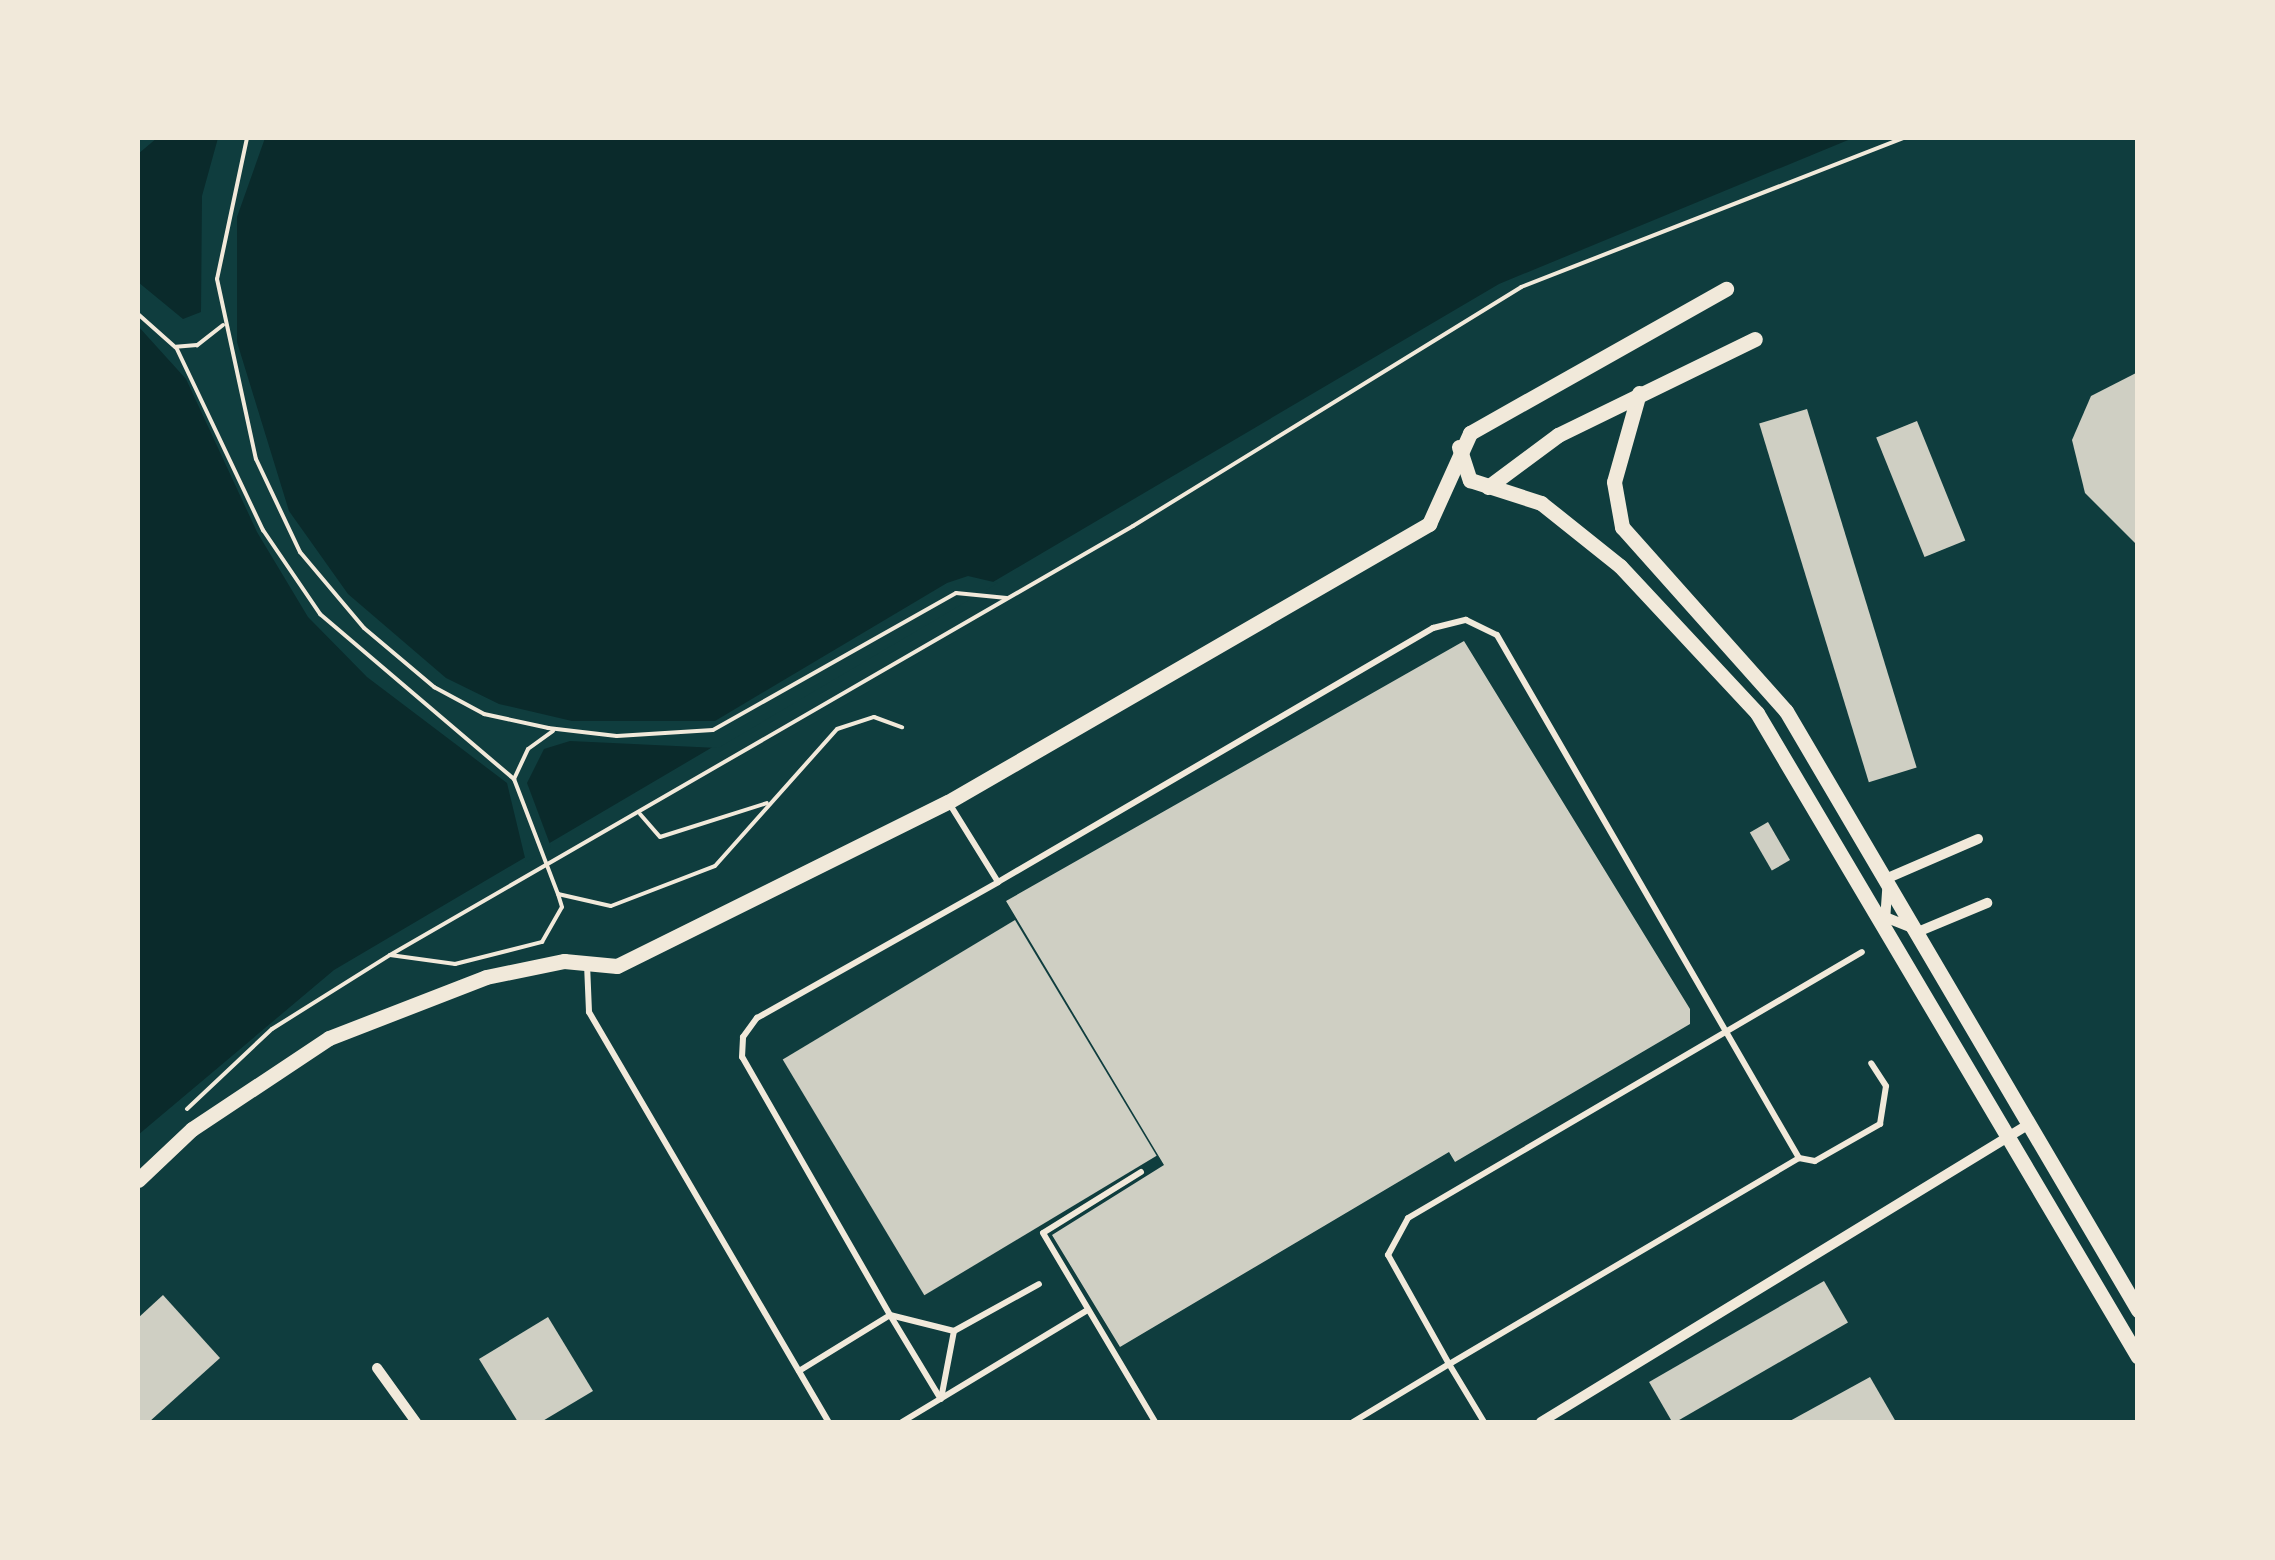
<!DOCTYPE html>
<html>
<head>
<meta charset="utf-8">
<style>
	body { margin:0 }
	#map { position:relative; width:2275px; height:1560px; overflow:hidden; background:#0f3d3e; font-family:"Fira Sans Condensed",sans-serif }
	div>[style] { position:absolute }
	.water>* { inset:0; background:#0a2a2b }
	.pier>* { inset:0; background:#0f3d3e }
	.building>* { inset:0; background:#cfcfc3; transform-origin:0 0 }
	.path>* { height:4px; margin:-2px; padding:0 2px; transform-origin:2px; border-radius:2px; background:#f1e9da }
	.service>* { height:6px; margin:-3px; padding:0 3px; transform-origin:3px; border-radius:3px; background:#f1e9da }
	.minor>* { height:10px; margin:-5px; padding:0 5px; transform-origin:5px; border-radius:5px; background:#f1e9da }
	.tertiary>* { height:15px; margin:-7.5px; padding:0 7.5px; transform-origin:7.5px; border-radius:7.5px; background:#f1e9da }
	span { translate:-50% -50%; white-space:nowrap; text-align:center; line-height:1.15; -webkit-text-stroke:8px #f1e9da; paint-order:stroke }
	.frame { position:absolute; inset:0; border:140px solid #f1e9da; pointer-events:none }
</style>
</head>
<body>
<div id="map">
	<div class="water">
		<i style="clip-path:polygon(157px 138px,1853px 138px,1499px 284px,334px 970px,138px 1135px,138px 154px)"></i>
	</div>
	<div class="pier">
		<i style="clip-path:polygon(218px 138px,265px 138px,237px 217px,237px 342px,289px 511px,348px 594px,446px 678px,499px 704px,572px 721px,715px 721px,947px 583px,968px 576px,998px 583px,718px 748px,570px 741px,544px 749px,527px 783px,551px 847px,526px 862px,507px 783px,367px 677px,308px 617px,257px 532px,186px 379px,138px 326px,138px 282px,183px 319px,201px 312px,202px 196px)"></i>
	</div>
	<div class="building">
		<i style="clip-path:polygon(2138px 372px,2138px 546px,2085px 493px,2072px 440px,2091px 396px)"></i>
		<i style="left:1807px;top:409px;width:375px;height:50px;rotate:73deg"></i>
		<i style="left:1917px;top:421px;width:129px;height:44px;rotate:68deg"></i>
		<i style="clip-path:polygon(1464px 641px,1690px 1009px,1690px 1024px,1455px 1162px,1449px 1152px,1120px 1347px,1052px 1235px,1164px 1165px,1006px 901px)"></i>
		<i style="left:1768px;top:822px;width:44px;height:21px;rotate:60deg"></i>
		<i style="left:1015px;top:920px;width:275px;height:271px;rotate:59deg"></i>
		<i style="left:1824px;top:1281px;width:48px;height:202px;rotate:60deg"></i>
		<i style="clip-path:polygon(163px 1295px,220px 1358px,149px 1422px,138px 1422px,138px 1318px)"></i>
		<i style="clip-path:polygon(548px 1317px,593px 1391px,541px 1422px,518px 1422px,479px 1359px)"></i>
		<i style="clip-path:polygon(1870px 1377px,1896px 1422px,1788px 1422px)"></i>
	</div>
	<div class="path">
		<i style="left:247px;top:138px;width:144px;rotate:102deg"></i>
		<i style="left:217px;top:279px;width:184px;rotate:77.8deg"></i>
		<i style="left:256px;top:459px;width:103px;rotate:64.7deg"></i>
		<i style="left:300px;top:552px;width:99px;rotate:49.9deg"></i>
		<i style="left:364px;top:628px;width:92px;rotate:40.1deg"></i>
		<i style="left:434px;top:687px;width:57px;rotate:28.4deg"></i>
		<i style="left:484px;top:714px;width:66px;rotate:12.3deg"></i>
		<i style="left:548px;top:728px;width:69px;rotate:6.6deg"></i>
		<i style="left:617px;top:736px;width:96px;rotate:-3.6deg"></i>
		<i style="left:713px;top:730px;width:279px;rotate:-29.4deg"></i>
		<i style="left:956px;top:593px;width:51px;rotate:5.6deg"></i>
		<i style="left:138px;top:314px;width:50px;rotate:41.7deg"></i>
		<i style="left:223px;top:325px;width:33px;rotate:142deg"></i>
		<i style="left:197px;top:345px;width:21px;rotate:175deg"></i>
		<i style="left:176px;top:347px;width:203px;rotate:64.6deg"></i>
		<i style="left:263px;top:530px;width:102px;rotate:55.8deg"></i>
		<i style="left:320px;top:614px;width:255px;rotate:40.4deg"></i>
		<i style="left:514px;top:779px;width:33px;rotate:-65deg"></i>
		<i style="left:528px;top:749px;width:31px;rotate:-36deg"></i>
		<i style="left:514px;top:779px;width:123px;rotate:69.1deg"></i>
		<i style="left:558px;top:894px;width:54px;rotate:12.8deg"></i>
		<i style="left:611px;top:906px;width:111px;rotate:-21deg"></i>
		<i style="left:715px;top:866px;width:183px;rotate:-48.3deg"></i>
		<i style="left:837px;top:729px;width:39px;rotate:-18deg"></i>
		<i style="left:874px;top:717px;width:30px;rotate:20deg"></i>
		<i style="left:640px;top:814px;width:30px;rotate:49deg"></i>
		<i style="left:660px;top:837px;width:112px;rotate:-17.6deg"></i>
		<i style="left:390px;top:955px;width:66px;rotate:7.9deg"></i>
		<i style="left:455px;top:964px;width:90px;rotate:-14.2deg"></i>
		<i style="left:542px;top:942px;width:40px;rotate:-60.3deg"></i>
		<i style="left:562px;top:907px;width:14px;rotate:-107deg"></i>
		<i style="left:187px;top:1109px;width:117px;rotate:-43.3deg"></i>
		<i style="left:272px;top:1029px;width:139px;rotate:-32.1deg"></i>
		<i style="left:390px;top:955px;width:858px;rotate:-30deg"></i>
		<i style="left:1133px;top:526px;width:456px;rotate:-31.6deg"></i>
		<i style="left:1521px;top:287px;width:410px;rotate:-21.3deg"></i>
	</div>
	<div class="service">
		<i style="left:949px;top:803px;width:93px;rotate:58.2deg"></i>
		<i style="left:998px;top:882px;width:504px;rotate:-30.28deg"></i>
		<i style="left:1433px;top:628px;width:34px;rotate:-14deg"></i>
		<i style="left:1466px;top:620px;width:34px;rotate:26deg"></i>
		<i style="left:1497px;top:635px;width:604px;rotate:60deg"></i>
		<i style="left:1799px;top:1158px;width:16px;rotate:11deg"></i>
		<i style="left:1815px;top:1161px;width:75px;rotate:-29.6deg"></i>
		<i style="left:1880px;top:1124px;width:38px;rotate:-81deg"></i>
		<i style="left:1886px;top:1086px;width:27px;rotate:-123deg"></i>
		<i style="left:587px;top:964px;width:48px;rotate:87.6deg"></i>
		<i style="left:589px;top:1012px;width:475px;rotate:59.7deg"></i>
		<i style="left:1799px;top:1158px;width:406px;rotate:149.5deg"></i>
		<i style="left:1449px;top:1364px;width:125px;rotate:-119.2deg"></i>
		<i style="left:1388px;top:1255px;width:42px;rotate:-61.6deg"></i>
		<i style="left:1408px;top:1218px;width:526px;rotate:-30.37deg"></i>
		<i style="left:1141px;top:1172px;width:115px;rotate:148.1deg"></i>
		<i style="left:1043px;top:1233px;width:220px;rotate:59.3deg"></i>
		<i style="left:954px;top:1331px;width:97px;rotate:-28.9deg"></i>
		<i style="left:799px;top:1371px;width:107px;rotate:-31.6deg"></i>
		<i style="left:890px;top:1315px;width:97px;rotate:58.9deg"></i>
		<i style="left:941px;top:1399px;width:69px;rotate:-79.2deg"></i>
		<i style="left:954px;top:1331px;width:66px;rotate:-166deg"></i>
		<i style="left:890px;top:1315px;width:297px;rotate:-119.8deg"></i>
		<i style="left:742px;top:1057px;width:20px;rotate:-87deg"></i>
		<i style="left:743px;top:1037px;width:24px;rotate:-54deg"></i>
		<i style="left:757px;top:1018px;width:277px;rotate:-29.4deg"></i>
		<i style="left:902px;top:1422px;width:217px;rotate:-31.1deg"></i>
		<i style="left:1353px;top:1422px;width:112px;rotate:-31.1deg"></i>
		<i style="left:1449px;top:1364px;width:68px;rotate:58.9deg"></i>
	</div>
	<div class="minor">
		<i style="left:1978px;top:839px;width:98px;rotate:156.6deg"></i>
		<i style="left:1888px;top:878px;width:39px;rotate:94deg"></i>
		<i style="left:1885px;top:917px;width:38px;rotate:22deg"></i>
		<i style="left:1920px;top:931px;width:73px;rotate:-22.7deg"></i>
		<i style="left:377px;top:1368px;width:67px;rotate:54.2deg"></i>
		<i style="left:1541px;top:1422px;width:572px;rotate:-31.41deg"></i>
	</div>
	<div class="tertiary">
		<i style="left:1639px;top:393px;width:92px;rotate:105.7deg"></i>
		<i style="left:1614px;top:482px;width:46px;rotate:79.9deg"></i>
		<i style="left:1622px;top:527px;width:246px;rotate:48.3deg"></i>
		<i style="left:1786px;top:711px;width:695px;rotate:59.56deg"></i>
		<i style="left:1459px;top:447px;width:35px;rotate:72deg"></i>
		<i style="left:1470px;top:480px;width:75px;rotate:17.9deg"></i>
		<i style="left:1541px;top:503px;width:101px;rotate:38.6deg"></i>
		<i style="left:1620px;top:566px;width:201px;rotate:47deg"></i>
		<i style="left:1757px;top:713px;width:748px;rotate:59.39deg"></i>
		<i style="left:1488px;top:487px;width:87px;rotate:-36.6deg"></i>
		<i style="left:1558px;top:435px;width:219px;rotate:-26deg"></i>
		<i style="left:138px;top:1180px;width:74px;rotate:-43.4deg"></i>
		<i style="left:192px;top:1129px;width:164px;rotate:-33.6deg"></i>
		<i style="left:329px;top:1038px;width:168px;rotate:-21.2deg"></i>
		<i style="left:486px;top:977px;width:80px;rotate:-11.6deg"></i>
		<i style="left:564px;top:961px;width:53px;rotate:5.4deg"></i>
		<i style="left:617px;top:966px;width:369px;rotate:-26.4deg"></i>
		<i style="left:948px;top:802px;width:556px;rotate:-30.03deg"></i>
		<i style="left:1429px;top:524px;width:100px;rotate:-65.7deg"></i>
		<i style="left:1470px;top:433px;width:294px;rotate:-29.4deg"></i>
	</div>
	<div class="frame"></div>
</div>
</body>
</html>
